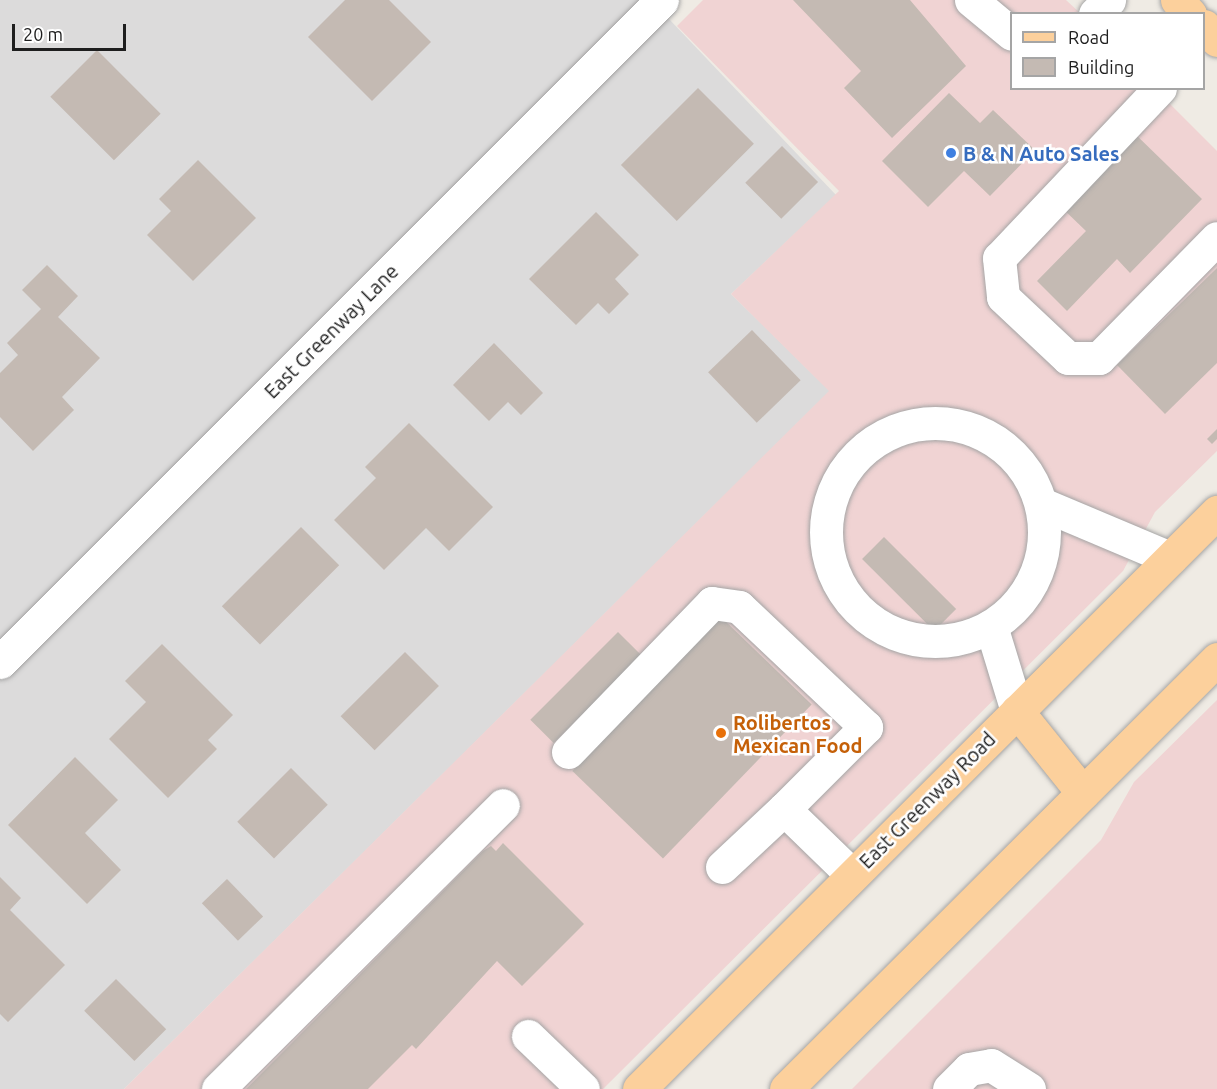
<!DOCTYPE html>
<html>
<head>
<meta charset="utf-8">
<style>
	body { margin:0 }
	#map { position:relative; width:1217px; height:1089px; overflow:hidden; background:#efebe4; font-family:Ubuntu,sans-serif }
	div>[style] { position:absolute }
	.residential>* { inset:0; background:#dcdbdb }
	.commercial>* { inset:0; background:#f0d3d3 }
	.building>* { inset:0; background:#c4bab3; transform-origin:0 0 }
	.roads { filter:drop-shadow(0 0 2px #a5a5a5) drop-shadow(0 0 2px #a5a5a5) }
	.minor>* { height:33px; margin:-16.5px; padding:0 16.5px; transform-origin:16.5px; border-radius:16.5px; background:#fff }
	.minor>.ring { margin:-16.5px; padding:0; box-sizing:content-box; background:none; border:33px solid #fff; border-radius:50% }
	.major>* { height:33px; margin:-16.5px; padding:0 16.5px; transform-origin:16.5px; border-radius:16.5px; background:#fcd09c }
	.dots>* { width:16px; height:16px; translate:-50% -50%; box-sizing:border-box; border:3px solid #fff; border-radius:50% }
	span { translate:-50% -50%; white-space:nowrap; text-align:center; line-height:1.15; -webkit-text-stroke:5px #fff; paint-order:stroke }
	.shop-label { font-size:20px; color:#366cbe; font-weight:700 }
	.left { translate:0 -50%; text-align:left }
	.street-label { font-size:20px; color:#1e1e1e }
	.food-label { font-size:20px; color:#c56008; font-weight:700 }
	.legend { position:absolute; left:1010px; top:12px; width:195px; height:78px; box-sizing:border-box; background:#fff; border:2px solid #a5a5a5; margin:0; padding:8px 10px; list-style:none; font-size:18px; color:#1e1e1e }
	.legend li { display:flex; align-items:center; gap:12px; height:30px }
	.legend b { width:30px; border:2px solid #a5a5a5 }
	.scale { position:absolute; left:12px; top:24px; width:114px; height:27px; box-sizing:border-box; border:3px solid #1e1e1e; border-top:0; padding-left:8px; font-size:18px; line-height:21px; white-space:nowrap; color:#1e1e1e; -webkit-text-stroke:4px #fff; paint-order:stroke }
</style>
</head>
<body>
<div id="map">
	<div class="residential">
		<i style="clip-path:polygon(0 0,651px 0,836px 195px,731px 294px,830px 391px,124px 1089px,0 1089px)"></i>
	</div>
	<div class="commercial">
		<i style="clip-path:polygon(703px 0,1066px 0,1080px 13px,1012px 14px,1012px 88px,1155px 89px,1217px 151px,1217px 451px,1155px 512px,1123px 571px,603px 1089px,124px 1089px,829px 391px,731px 294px,839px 191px,677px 26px)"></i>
		<i style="clip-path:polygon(1217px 700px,1217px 1089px,852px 1089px,1101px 840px,1134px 782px)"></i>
	</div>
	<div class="building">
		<i style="clip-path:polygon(345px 0,389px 0,431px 42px,372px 101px,308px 37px)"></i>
		<i style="clip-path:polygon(793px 0,910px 0,966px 66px,892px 138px,844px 88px,861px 71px)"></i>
		<i style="left:97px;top:50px;width:90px;height:66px;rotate:45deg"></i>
		<i style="left:698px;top:88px;width:79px;height:109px;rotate:45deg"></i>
		<i style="clip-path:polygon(949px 93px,980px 123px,993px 110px,1035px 150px,990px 196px,964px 171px,928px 207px,882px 161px)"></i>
		<i style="clip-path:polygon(1132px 131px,1202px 199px,1130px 273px,1117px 259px,1067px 311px,1037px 281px,1086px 231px,1060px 206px)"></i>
		<i style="left:782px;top:146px;width:51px;height:52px;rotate:45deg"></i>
		<i style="clip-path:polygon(198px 160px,256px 218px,193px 281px,147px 235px,171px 211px,159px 199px)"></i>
		<i style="clip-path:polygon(596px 212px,639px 255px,615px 279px,629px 294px,609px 314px,598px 303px,576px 325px,529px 279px)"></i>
		<i style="clip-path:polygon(47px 265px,78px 296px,58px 317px,100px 358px,62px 397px,74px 410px,33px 451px,0 417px,0 373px,18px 355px,7px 343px,41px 309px,22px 290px)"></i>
		<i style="clip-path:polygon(1217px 268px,1217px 363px,1165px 414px,1117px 365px)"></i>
		<i style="left:752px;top:330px;width:70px;height:61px;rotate:46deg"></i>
		<i style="clip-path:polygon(494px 343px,543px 393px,521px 415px,508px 402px,489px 421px,453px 385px)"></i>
		<i style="clip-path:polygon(409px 423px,493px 507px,449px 551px,426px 528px,384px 570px,334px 520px,376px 478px,365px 467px)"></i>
		<i style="clip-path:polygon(1217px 429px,1217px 439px,1212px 444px,1207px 439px)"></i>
		<i style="left:301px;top:527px;width:54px;height:112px;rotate:45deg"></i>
		<i style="left:884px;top:537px;width:102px;height:31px;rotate:45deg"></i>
		<i style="left:721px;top:617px;width:126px;height:214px;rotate:44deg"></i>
		<i style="left:618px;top:632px;width:33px;height:124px;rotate:45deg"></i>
		<i style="clip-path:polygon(162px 644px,233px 715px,208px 740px,217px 749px,168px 798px,109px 739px,146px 702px,125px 681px)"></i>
		<i style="left:405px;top:652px;width:48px;height:91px;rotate:45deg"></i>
		<i style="clip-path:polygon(75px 757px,118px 800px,85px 833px,121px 870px,87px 904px,8px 825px)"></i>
		<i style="left:291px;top:768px;width:52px;height:76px;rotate:45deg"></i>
		<i style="clip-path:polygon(503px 843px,584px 924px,522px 986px,497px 961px,416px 1049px,412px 1045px,368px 1089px,246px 1089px,483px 851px,491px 846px,496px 851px)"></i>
		<i style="clip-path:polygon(0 877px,21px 898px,10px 910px,65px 965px,8px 1022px,0 1014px)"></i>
		<i style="left:227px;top:879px;width:52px;height:35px;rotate:46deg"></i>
		<i style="left:116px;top:979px;width:71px;height:45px;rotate:45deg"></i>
	</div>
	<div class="roads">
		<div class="minor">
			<i style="left:971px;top:0;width:53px;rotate:39.7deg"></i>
			<i style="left:1095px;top:14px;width:20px;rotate:-45deg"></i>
			<i style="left:1160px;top:88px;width:234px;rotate:133.4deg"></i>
			<i style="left:999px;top:258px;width:39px;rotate:84deg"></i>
			<i style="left:1003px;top:297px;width:89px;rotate:43.2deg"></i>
			<i style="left:1068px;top:358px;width:31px"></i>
			<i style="left:1099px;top:358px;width:168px;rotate:-45.5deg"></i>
			<i class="ring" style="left:826px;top:423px;width:185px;height:185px"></i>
			<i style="left:1042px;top:504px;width:139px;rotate:22.9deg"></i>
			<i style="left:991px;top:626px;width:89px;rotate:73deg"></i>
			<i style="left:0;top:662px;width:936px;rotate:-45deg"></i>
			<i style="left:568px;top:752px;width:207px;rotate:-46deg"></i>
			<i style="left:712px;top:603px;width:27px;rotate:8deg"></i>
			<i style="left:739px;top:607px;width:175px;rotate:43.4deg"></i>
			<i style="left:866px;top:727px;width:116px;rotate:135deg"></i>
			<i style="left:722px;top:867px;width:85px;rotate:-43.1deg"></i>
			<i style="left:784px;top:809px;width:95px;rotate:44.1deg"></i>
			<i style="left:528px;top:1036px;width:76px;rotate:43.9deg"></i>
			<i style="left:218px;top:1089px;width:402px;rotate:-44.9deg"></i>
			<i style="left:949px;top:1089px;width:28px;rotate:-45deg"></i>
			<i style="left:969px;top:1069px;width:22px;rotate:-10deg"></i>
			<i style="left:991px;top:1065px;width:45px;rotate:32.3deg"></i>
		</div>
		<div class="major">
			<i style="left:1177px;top:0;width:19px;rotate:47deg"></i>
			<i style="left:1204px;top:26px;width:19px;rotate:47deg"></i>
			<i style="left:1017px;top:711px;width:105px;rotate:51.2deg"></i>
			<i style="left:639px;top:1089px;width:817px;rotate:-44.95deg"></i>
			<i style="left:786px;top:1089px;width:609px;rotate:-44.93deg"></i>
		</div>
	</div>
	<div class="dots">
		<i style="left:951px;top:153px;background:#3f7fe0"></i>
		<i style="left:721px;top:733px;background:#e8710a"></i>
	</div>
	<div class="shop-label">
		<span class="left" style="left:963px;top:153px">B &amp; N Auto Sales</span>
	</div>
	<div class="street-label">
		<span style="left:331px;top:331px;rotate:-45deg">East Greenway Lane</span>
		<span style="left:927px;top:800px;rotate:-45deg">East Greenway Road</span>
	</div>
	<div class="food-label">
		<span class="left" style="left:733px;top:734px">Rolibertos<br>Mexican Food</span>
	</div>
	<ul class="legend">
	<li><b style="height:8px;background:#fcd09c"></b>Road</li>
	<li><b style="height:16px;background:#c4bab3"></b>Building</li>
	</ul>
	<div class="scale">20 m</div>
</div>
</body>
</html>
